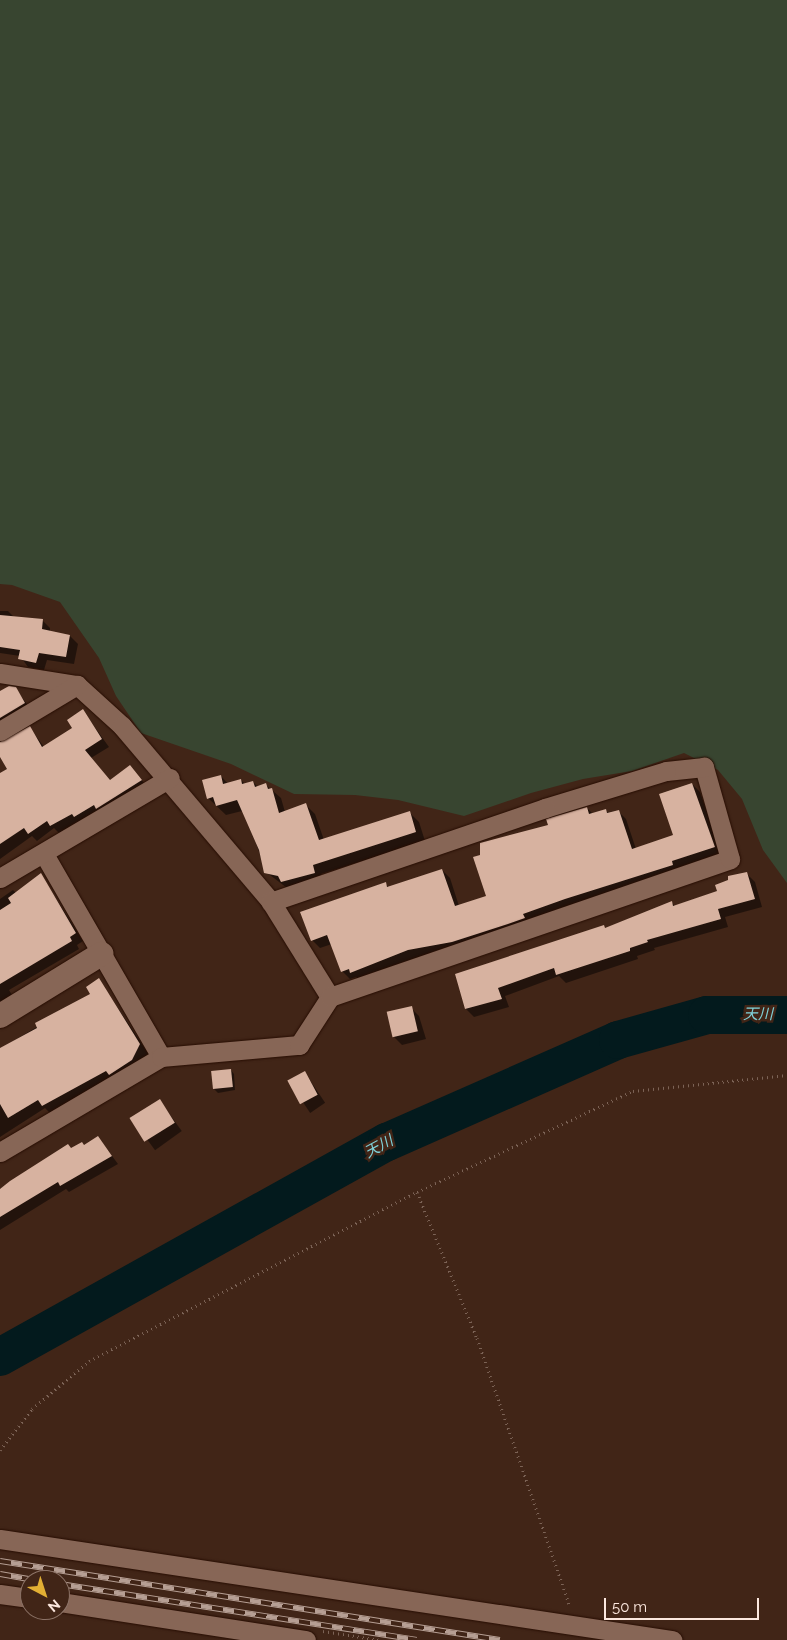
<!DOCTYPE html>
<html>
<head>
<meta charset="utf-8">
<style>
	body { margin:0 }
	#map { position:relative; width:787px; height:1640px; overflow:hidden; background:#412517; font-family:Raleway,"Noto Sans JP",sans-serif }
	div>[style] { position:absolute }
	.green>* { inset:0; background:#384530 }
	.shadow>* { inset:0; background:#0007; transform-origin:0 0 }
	.river>* { height:38px; margin:-19px; padding:0 19px; transform-origin:19px; border-radius:19px; background:#031a1d }
	.building>* { inset:0; background:#d7b2a0; transform-origin:0 0 }
	.path>* { height:3px; margin-top:-1.5px; transform-origin:0; background:repeating-linear-gradient(90deg,#7c6356 0 1px,transparent 0 5px) }
	.roads { filter:drop-shadow(0 0 1px #270d02) drop-shadow(0 0 1px #270d02) }
	.minor>* { height:19px; margin:-9.5px; padding:0 9.5px; transform-origin:9.5px; border-radius:9.5px; background:#876656 }
	.tertiary>* { height:24px; margin:-12px; padding:0 12px; transform-origin:12px; border-radius:12px; background:#876656 }
	.rail>* { height:5.5px; margin-top:-2.75px; transform-origin:0; background:repeating-linear-gradient(90deg,#412517 0 11px,#b69f94 0 22px); box-sizing:border-box; border-block:1px solid #b69f94 }
	span { translate:-50% -50%; white-space:nowrap; text-align:center; line-height:1.15; -webkit-text-stroke:5px #412517; paint-order:stroke }
	.water-label { font-size:15px; color:#7fd1d9; font-style:italic }
	.north { position:absolute; left:20px; top:1570px; width:50px; height:50px; box-sizing:border-box; background:#412517; border:1px solid #8c7367; border-radius:50%; rotate:140deg; font-size:14px; font-weight:700; line-height:20px; text-align:center; color:#fce8df }
	.north::after { content:''; display:block; margin:auto; width:18px; height:22px; background:#e2af34; clip-path:polygon(50% 0,100% 100%,50% 72%,0 100%) }
	.scale { position:absolute; left:604px; top:1598px; width:155px; height:22px; box-sizing:border-box; border:2px solid #fce8df; border-top:0; padding-left:6px; font-size:15px; line-height:18px; white-space:nowrap; color:#fce8df; -webkit-text-stroke:4px #412517; paint-order:stroke }
</style>
</head>
<body>
<div id="map">
	<div class="green">
		<i style="clip-path:polygon(0 0,787px 0,787px 883px,763px 850px,742px 799px,718px 770px,684px 753px,632px 771px,583px 779px,531px 793px,464px 816px,398px 800px,355px 795px,294px 794px,231px 764px,141px 733px,116px 696px,99px 658px,60px 602px,12px 585px,0 584px)"></i>
	</div>
	<div class="shadow">
		<i style="clip-path:polygon(0 611px,8px 611px,15px 618px,42px 620px,50px 628px,50px 632px,70px 636px,78px 644px,74px 664px,47px 660px,44px 670px,28px 667px,20px 656px,0 653px)"></i>
		<i style="clip-path:polygon(15px 688px,32px 711px,0 732px,0 693px)"></i>
		<i style="clip-path:polygon(83px 711px,109px 747px,91px 758px,110px 781px,130px 766px,148px 788px,59px 833px,54px 828px,37px 841px,32px 836px,0 859px,0 775px,9px 769px,0 755px,0 743px,30px 728px,44px 747px,74px 728px)"></i>
		<i style="clip-path:polygon(221px 776px,228px 784px,241px 780px,245px 784px,253px 782px,258px 787px,266px 785px,281px 798px,285px 812px,306px 805px,315px 814px,324px 840px,409px 812px,419px 822px,425px 841px,321px 874px,324px 882px,291px 891px,266px 872px,246px 814px,242px 811px,226px 815px,208px 798px)"></i>
		<i style="clip-path:polygon(692px 784px,700px 792px,722px 855px,359px 980px,356px 977px,350px 979px,342px 971px,332px 944px,320px 948px,312px 940px,385px 884px,389px 888px,442px 870px,450px 878px,459px 906px,487px 897px,550px 826px,587px 808px,593px 814px,618px 811px,626px 819px,636px 849px,675px 836px)"></i>
		<i style="clip-path:polygon(747px 874px,755px 882px,762px 907px,725px 917px,728px 927px,654px 948px,655px 950px,637px 956px,638px 959px,566px 983px,559px 976px,505px 996px,509px 1007px,474px 1017px,466px 1009px,456px 975px,606px 929px,672px 903px,675px 906px,718px 891px)"></i>
		<i style="clip-path:polygon(41px 875px,83px 941px,77px 945px,79px 949px,9px 990px,12px 995px,0 1003px,0 899px,13px 890px,16px 893px)"></i>
		<i style="clip-path:polygon(99px 980px,148px 1053px,139px 1069px,51px 1114px,45px 1108px,0 1137px,0 1049px,92px 994px)"></i>
		<i style="clip-path:polygon(411px 1008px,419px 1016px,426px 1039px,402px 1045px,394px 1037px)"></i>
		<i style="clip-path:polygon(231px 1070px,234px 1074px,235px 1090px,218px 1093px,214px 1089px)"></i>
		<i style="left:305px;top:1073px;width:36px;height:18px;rotate:56deg"></i>
		<i style="left:160px;top:1101px;width:37px;height:33px;rotate:54deg"></i>
		<i style="clip-path:polygon(98px 1137px,118px 1164px,69px 1192px,66px 1189px,0 1230px,0 1189px,68px 1146px,71px 1149px,85px 1146px)"></i>
	</div>
	<div class="river">
		<i style="left:0;top:1357px;width:443px;rotate:-29.1deg"></i>
		<i style="left:387px;top:1142px;width:253px;rotate:-23.8deg"></i>
		<i style="left:618px;top:1040px;width:92px;rotate:-15.7deg"></i>
		<i style="left:707px;top:1015px;width:80px"></i>
	</div>
	<div class="building">
		<i style="clip-path:polygon(0 615px,43px 619px,42px 629px,70px 635px,66px 657px,39px 653px,36px 663px,18px 659px,20px 650px,0 647px)"></i>
		<i style="clip-path:polygon(9px 686px,16px 687px,25px 703px,0 718px,0 691px)"></i>
		<i style="clip-path:polygon(83px 709px,102px 739px,85px 750px,110px 780px,130px 765px,142px 780px,96px 809px,94px 805px,74px 817px,72px 814px,50px 826px,47px 821px,28px 834px,24px 828px,0 844px,0 773px,7px 769px,0 757px,0 742px,30px 726px,42px 747px,72px 728px,67px 720px)"></i>
		<i style="clip-path:polygon(221px 775px,223px 784px,241px 779px,242px 784px,253px 781px,255px 787px,266px 783px,268px 789px,272px 788px,279px 813px,306px 803px,319px 840px,410px 811px,416px 832px,313px 865px,315px 873px,281px 882px,278px 876px,264px 873px,259px 850px,237px 800px,216px 806px,213px 797px,207px 799px,202px 780px)"></i>
		<i style="clip-path:polygon(692px 783px,715px 847px,672px 861px,673px 865px,565px 899px,523px 914px,525px 918px,508px 924px,452px 942px,408px 950px,350px 973px,349px 969px,341px 972px,327px 935px,311px 941px,300px 912px,386px 882px,387px 887px,442px 869px,455px 906px,486px 896px,473px 857px,480px 855px,480px 843px,548px 825px,546px 819px,587px 807px,589px 814px,606px 809px,607px 813px,619px 810px,632px 849px,673px 835px,659px 794px)"></i>
		<i style="clip-path:polygon(747px 872px,755px 899px,718px 909px,721px 919px,647px 940px,648px 942px,630px 948px,630px 951px,556px 975px,554px 968px,498px 988px,502px 999px,465px 1009px,455px 974px,604px 925px,605px 928px,672px 901px,673px 906px,717px 891px,715px 885px,728px 880px,728px 876px)"></i>
		<i style="clip-path:polygon(41px 873px,76px 933px,70px 937px,72px 941px,0 984px,0 910px,11px 903px,8px 898px)"></i>
		<i style="clip-path:polygon(99px 978px,140px 1044px,132px 1060px,109px 1075px,106px 1071px,42px 1106px,38px 1100px,8px 1118px,0 1104px,0 1048px,37px 1028px,35px 1023px,90px 994px,86px 987px)"></i>
		<i style="left:412px;top:1006px;width:26px;height:26px;rotate:77deg"></i>
		<i style="left:231px;top:1069px;width:18px;height:20px;rotate:84deg"></i>
		<i style="left:305px;top:1071px;width:27px;height:20px;rotate:62deg"></i>
		<i style="left:160px;top:1099px;width:28px;height:36px;rotate:58deg"></i>
		<i style="clip-path:polygon(98px 1136px,112px 1156px,60px 1186px,58px 1182px,0 1217px,0 1189px,10px 1181px,68px 1144px,71px 1148px,82px 1142px,84px 1145px)"></i>
	</div>
	<div class="path">
		<i style="left:417px;top:1192px;width:158px;rotate:67.7deg"></i>
		<i style="left:477px;top:1338px;width:284px;rotate:70.9deg"></i>
		<i style="left:0;top:1450px;width:52px;rotate:-52deg"></i>
		<i style="left:32px;top:1409px;width:75px;rotate:-40.1deg"></i>
		<i style="left:89px;top:1361px;width:369px;rotate:-27.3deg"></i>
		<i style="left:417px;top:1192px;width:238px;rotate:-25.1deg"></i>
		<i style="left:633px;top:1091px;width:155px;rotate:-5.9deg"></i>
		<i style="left:323px;top:1631px;width:58px;rotate:9deg"></i>
	</div>
	<div class="roads">
		<div class="minor">
			<i style="left:0;top:673px;width:78px;rotate:8.9deg"></i>
			<i style="left:77px;top:685px;width:61px;rotate:42.3deg"></i>
			<i style="left:122px;top:726px;width:231px;rotate:49.7deg"></i>
			<i style="left:271px;top:902px;width:112px;rotate:58.2deg"></i>
			<i style="left:0;top:731px;width:90px;rotate:-30.9deg"></i>
			<i style="left:44px;top:854px;width:234px;rotate:60deg"></i>
			<i style="left:0;top:878px;width:197px;rotate:-30.5deg"></i>
			<i style="left:0;top:1152px;width:187px;rotate:-30.5deg"></i>
			<i style="left:161px;top:1057px;width:139px;rotate:-5deg"></i>
			<i style="left:299px;top:1045px;width:57px;rotate:-57.1deg"></i>
			<i style="left:330px;top:997px;width:423px;rotate:-19deg"></i>
			<i style="left:730px;top:859px;width:96px;rotate:-105.8deg"></i>
			<i style="left:704px;top:767px;width:38px;rotate:174deg"></i>
			<i style="left:666px;top:771px;width:127px;rotate:163deg"></i>
			<i style="left:545px;top:808px;width:290px;rotate:161.1deg"></i>
			<i style="left:0;top:1539px;width:680px;rotate:8.55deg"></i>
			<i style="left:0;top:1594px;width:30px;rotate:8deg"></i>
			<i style="left:60px;top:1602px;width:249px;rotate:8.8deg"></i>
		</div>
		<div class="tertiary">
			<i style="left:0;top:1016px;width:119px;rotate:-31.5deg"></i>
		</div>
	</div>
	<div class="rail">
		<i style="left:0;top:1561px;width:506px;rotate:8.98deg"></i>
		<i style="left:0;top:1574px;width:36px;rotate:10deg"></i>
		<i style="left:60px;top:1584px;width:361px;rotate:8.9deg"></i>
	</div>
	<div class="water-label">
		<span style="left:758px;top:1015px">天川</span>
		<span style="left:379px;top:1147px;rotate:-28deg">天川</span>
	</div>
	<div class="north">N</div>
	<div class="scale">50 m</div>
</div>
</body>
</html>
